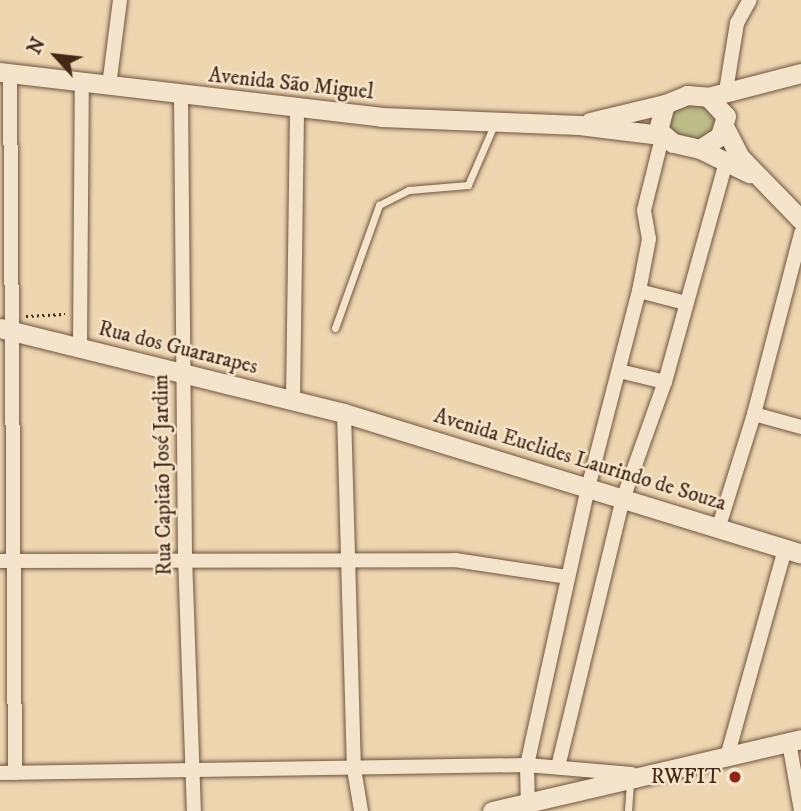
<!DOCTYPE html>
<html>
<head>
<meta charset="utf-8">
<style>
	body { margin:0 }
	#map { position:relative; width:801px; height:811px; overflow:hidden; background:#eed6b1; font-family:"IM FELL DW Pica",serif }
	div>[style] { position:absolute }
	.green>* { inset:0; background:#bebc88 }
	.path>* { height:2.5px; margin-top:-1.25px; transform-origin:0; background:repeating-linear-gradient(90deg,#442916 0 2px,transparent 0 5.5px) }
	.roads { filter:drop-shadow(0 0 2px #6e543d) drop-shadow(0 0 2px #6e543d) }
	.lane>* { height:7px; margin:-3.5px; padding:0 3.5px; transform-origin:3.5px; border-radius:3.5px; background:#f4e4cc }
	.street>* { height:14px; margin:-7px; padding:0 7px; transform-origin:7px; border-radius:7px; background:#f4e4cc }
	.secondary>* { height:19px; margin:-9.5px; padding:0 9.5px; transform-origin:9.5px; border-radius:9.5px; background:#f4e4cc }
	.dots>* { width:19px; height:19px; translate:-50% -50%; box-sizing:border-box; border:4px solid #f4e4cc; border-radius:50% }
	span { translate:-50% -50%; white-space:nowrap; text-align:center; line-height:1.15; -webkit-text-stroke:5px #f4e4cc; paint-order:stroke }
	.street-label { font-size:21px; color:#442916 }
	.poi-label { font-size:21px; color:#442916 }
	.right { translate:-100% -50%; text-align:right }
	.north { position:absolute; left:21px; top:21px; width:70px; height:70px; -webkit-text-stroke:5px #f4e4cc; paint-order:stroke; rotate:297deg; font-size:19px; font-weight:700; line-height:28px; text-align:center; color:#442916 }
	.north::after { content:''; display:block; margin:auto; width:24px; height:32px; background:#442916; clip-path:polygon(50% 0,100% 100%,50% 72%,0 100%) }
</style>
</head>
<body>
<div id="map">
	<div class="green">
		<i style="clip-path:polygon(700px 98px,720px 119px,709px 141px,667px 136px,671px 105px)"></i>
	</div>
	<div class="path">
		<i style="left:26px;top:316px;width:39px;rotate:-3deg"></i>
	</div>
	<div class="roads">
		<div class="lane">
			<i style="left:335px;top:328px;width:131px;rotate:-70.3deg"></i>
			<i style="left:379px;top:205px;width:34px;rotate:-27deg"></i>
			<i style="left:409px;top:190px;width:59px;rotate:-4.8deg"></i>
			<i style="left:468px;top:185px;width:65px;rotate:-66.6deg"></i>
			<i style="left:628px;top:811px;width:31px;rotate:-86deg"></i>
		</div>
		<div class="street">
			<i style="left:10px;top:73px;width:700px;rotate:89.59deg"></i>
			<i style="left:109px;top:86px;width:87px;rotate:-82.7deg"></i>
			<i style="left:726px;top:91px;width:69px;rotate:-80.8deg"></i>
			<i style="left:737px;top:23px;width:26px;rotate:-61deg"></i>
			<i style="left:181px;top:95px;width:461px;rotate:89.5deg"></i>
			<i style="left:185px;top:556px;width:255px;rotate:88deg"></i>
			<i style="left:639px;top:291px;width:49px;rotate:14.3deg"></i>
			<i style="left:80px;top:346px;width:263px;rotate:-89.6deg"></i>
			<i style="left:619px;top:371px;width:47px;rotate:13.4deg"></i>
			<i style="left:293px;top:400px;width:294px;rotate:-89.2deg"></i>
			<i style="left:344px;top:413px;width:356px;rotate:88.4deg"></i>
			<i style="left:354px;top:769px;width:43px;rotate:80.5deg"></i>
			<i style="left:754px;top:414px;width:49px;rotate:15.5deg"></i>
			<i style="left:719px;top:526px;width:117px;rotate:-72.6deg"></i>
			<i style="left:754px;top:414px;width:187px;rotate:-75.4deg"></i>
			<i style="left:0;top:561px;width:455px;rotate:-0.1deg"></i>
			<i style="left:455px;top:560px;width:113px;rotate:8.6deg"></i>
			<i style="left:789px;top:742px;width:70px;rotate:80.1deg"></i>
			<i style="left:727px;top:757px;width:216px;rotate:-74.4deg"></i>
			<i style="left:558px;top:767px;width:276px;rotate:-76.4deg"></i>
			<i style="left:623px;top:499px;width:124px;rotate:-70.3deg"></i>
			<i style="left:665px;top:382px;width:228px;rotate:-74.5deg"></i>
			<i style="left:0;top:773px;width:527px;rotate:-0.87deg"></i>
			<i style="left:527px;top:765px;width:105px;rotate:4.9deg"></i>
			<i style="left:528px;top:810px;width:45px;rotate:-91.3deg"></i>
			<i style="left:527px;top:765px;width:284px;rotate:-77.6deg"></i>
			<i style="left:588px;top:488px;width:203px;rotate:-75.5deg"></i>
			<i style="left:639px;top:291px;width:53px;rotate:-79.1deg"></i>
			<i style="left:649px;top:239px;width:29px;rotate:-100deg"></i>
			<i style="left:644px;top:210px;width:74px;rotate:-76deg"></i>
		</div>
		<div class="secondary">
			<i style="left:0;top:72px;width:384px;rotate:6.7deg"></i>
			<i style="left:381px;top:117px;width:198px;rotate:2.3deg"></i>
			<i style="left:579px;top:125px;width:82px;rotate:7deg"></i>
			<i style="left:687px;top:95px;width:21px;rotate:5deg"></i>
			<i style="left:708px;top:97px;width:26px;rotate:47deg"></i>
			<i style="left:726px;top:116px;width:21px;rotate:107deg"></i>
			<i style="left:720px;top:136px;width:24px;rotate:147deg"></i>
			<i style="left:700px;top:149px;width:28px;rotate:-167deg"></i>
			<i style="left:673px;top:143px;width:20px;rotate:-139deg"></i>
			<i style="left:658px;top:130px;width:27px;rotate:-75deg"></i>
			<i style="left:665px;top:104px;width:24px;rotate:-22deg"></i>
			<i style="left:708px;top:97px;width:96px;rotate:-14.5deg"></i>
			<i style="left:590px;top:122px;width:77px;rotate:-13.5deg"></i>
			<i style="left:725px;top:128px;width:33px;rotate:63deg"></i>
			<i style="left:740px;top:157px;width:88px;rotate:45.9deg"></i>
			<i style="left:700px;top:149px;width:55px;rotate:26.1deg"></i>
			<i style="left:0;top:328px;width:354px;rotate:13.9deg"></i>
			<i style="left:344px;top:413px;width:478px;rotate:17.1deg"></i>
			<i style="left:492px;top:811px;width:317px;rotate:-13.1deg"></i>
		</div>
	</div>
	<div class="dots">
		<i style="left:735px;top:777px;background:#8f2418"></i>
	</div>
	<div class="street-label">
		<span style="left:291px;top:84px;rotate:6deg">Avenida São Miguel</span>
		<span style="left:178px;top:348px;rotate:14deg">Rua dos Guararapes</span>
		<span style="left:580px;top:460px;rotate:17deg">Avenida Euclides Laurindo de Souza</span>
		<span style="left:163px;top:475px;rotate:-91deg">Rua Capitão José Jardim</span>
	</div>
	<div class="poi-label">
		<span class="right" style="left:721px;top:777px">RWFIT</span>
	</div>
	<div class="north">N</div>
</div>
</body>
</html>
